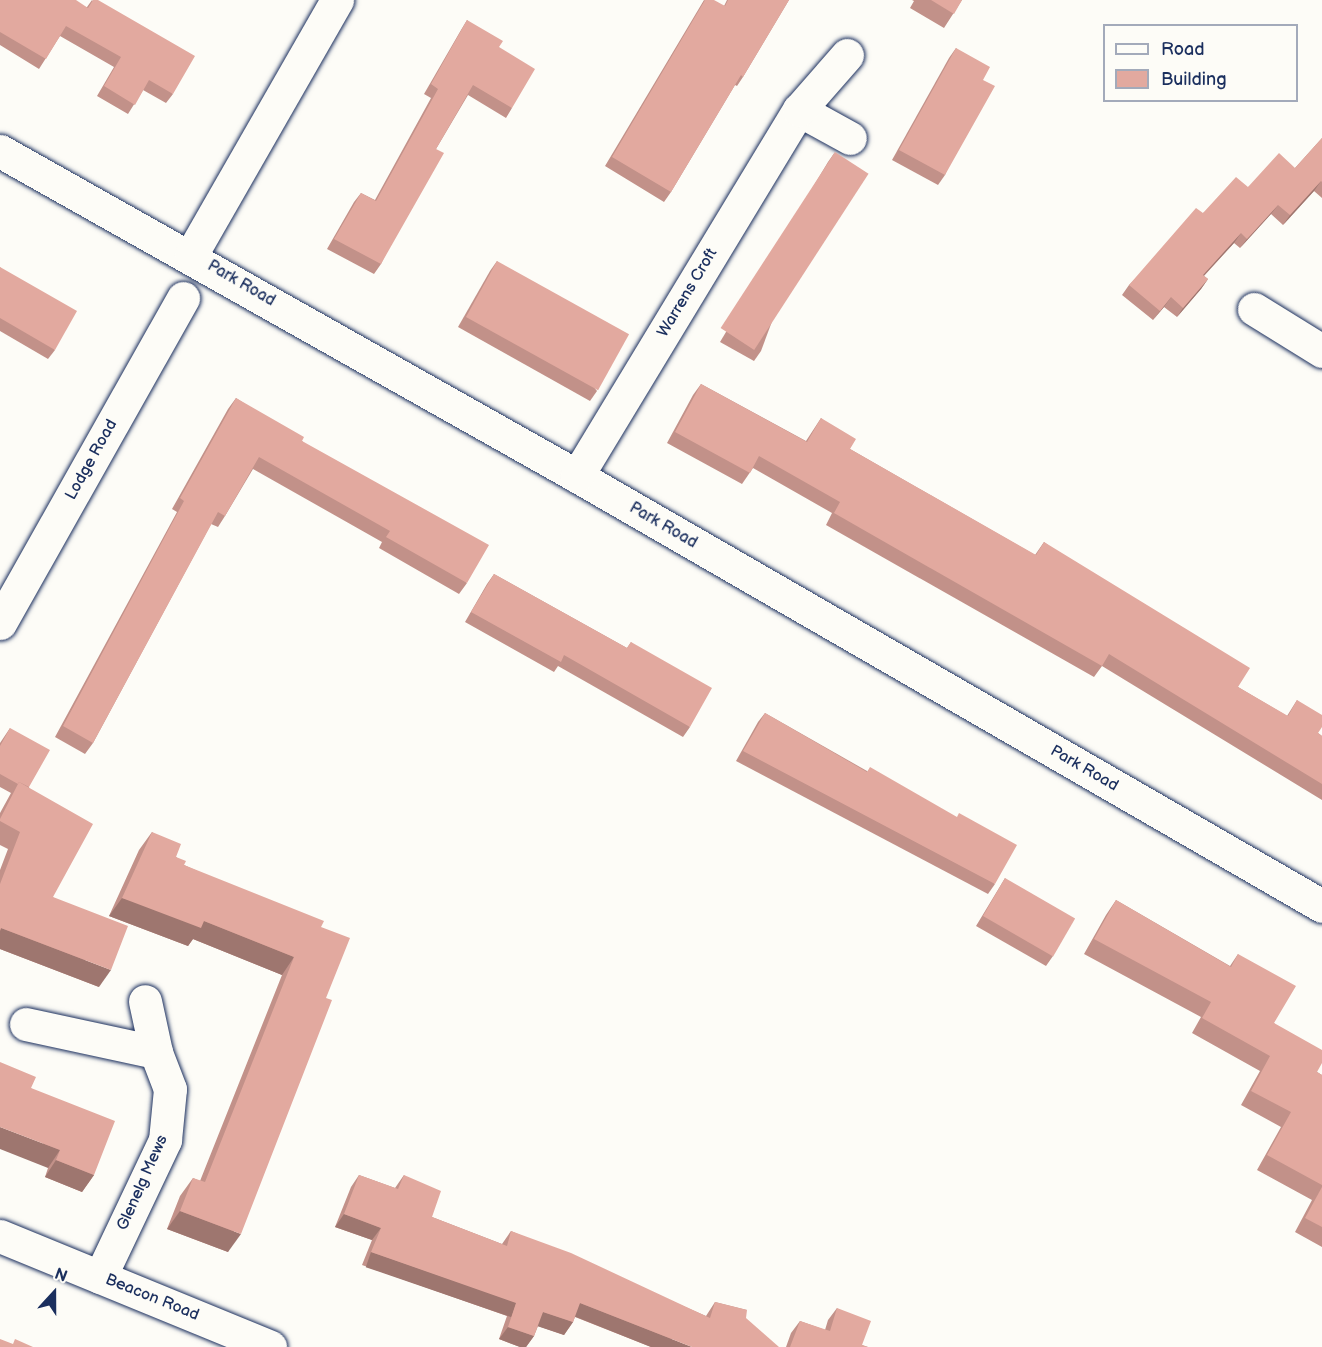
<!DOCTYPE html>
<html>
<head>
<meta charset="utf-8">
<style>
	body { margin:0 }
	#map { position:relative; width:1322px; height:1347px; overflow:hidden; background:#fdfcf7; font-family:"Balsamiq Sans",sans-serif }
	div>[style] { position:absolute }
	.roads { filter:drop-shadow(0 0 2px #1b2f5e) drop-shadow(0 0 2px #1b2f5e) }
	.street>* { height:33px; margin:-16.5px; padding:0 16.5px; transform-origin:16.5px; border-radius:16.5px; background:#fdfcf7 }
	.wall>* { inset:0; background:#c29189 }
	.shaded-wall>* { inset:0; background:#9e766f; transform-origin:0 0 }
	.building>* { inset:0; background:#e2a99f; transform-origin:0 0 }
	span { translate:-50% -50%; white-space:nowrap; text-align:center; line-height:1.15; -webkit-text-stroke:4.5px #fdfcf7; paint-order:stroke }
	.street-label { font-size:16px; color:#1b2f5e }
	.legend { position:absolute; left:1103px; top:24px; width:195px; height:78px; box-sizing:border-box; background:#fdfcf7; border:2px solid #a3aaba; margin:0; padding:8px 10px; list-style:none; font-size:18px; color:#1b2f5e }
	.legend li { display:flex; align-items:center; gap:12px; height:30px }
	.legend b { width:30px; border:2px solid #a3aaba }
	.north { position:absolute; left:24px; top:1263px; width:60px; height:60px; -webkit-text-stroke:4px #fdfcf7; paint-order:stroke; rotate:21deg; font-size:16px; font-weight:700; line-height:24px; text-align:center; color:#1b2f5e }
	.north::after { content:''; display:block; margin:auto; width:21px; height:27px; background:#1b2f5e; clip-path:polygon(50% 0,100% 100%,50% 72%,0 100%) }
</style>
</head>
<body>
<div id="map">
	<div class="roads">
		<div class="street">
			<i style="left:799px;top:110px;width:58px;rotate:28.8deg"></i>
			<i style="left:0;top:151px;width:662px;rotate:29.39deg"></i>
			<i style="left:577px;top:476px;width:860px;rotate:29.99deg"></i>
			<i style="left:191px;top:255px;width:294px;rotate:-60.2deg"></i>
			<i style="left:1254px;top:309px;width:80px;rotate:31.7deg"></i>
			<i style="left:577px;top:476px;width:428px;rotate:-58.8deg"></i>
			<i style="left:799px;top:110px;width:73px;rotate:-48.9deg"></i>
			<i style="left:0;top:623px;width:373px;rotate:-60.6deg"></i>
			<i style="left:26px;top:1024px;width:133px;rotate:12.2deg"></i>
			<i style="left:0;top:1236px;width:292px;rotate:22.3deg"></i>
			<i style="left:100px;top:1277px;width:152px;rotate:-64.6deg"></i>
			<i style="left:165px;top:1140px;width:51px;rotate:-84.4deg"></i>
			<i style="left:170px;top:1089px;width:40px;rotate:-111deg"></i>
			<i style="left:156px;top:1052px;width:52px;rotate:-102.2deg"></i>
		</div>
	</div>
	<div class="wall">
		<i style="clip-path:polygon(0 0,87px 7px,92px 0,173px 94px,166px 103px,143px 90px,128px 114px,97px 96px,114px 67px,60px 36px,39px 69px,0 45px)"></i>
		<i style="clip-path:polygon(704px 0,724px 6px,727px 0,789px 0,743px 77px,737px 86px,735px 85px,671px 192px,664px 202px,605px 166px)"></i>
		<i style="clip-path:polygon(912px 0,962px 0,944px 28px,910px 8px,914px 1px)"></i>
		<i style="clip-path:polygon(467px 20px,499px 47px,512px 108px,506px 118px,468px 95px,436px 149px,381px 264px,374px 274px,327px 249px,354px 202px,361px 193px,375px 200px,431px 98px,424px 94px,461px 30px)"></i>
		<i style="clip-path:polygon(956px 48px,983px 80px,945px 175px,938px 185px,892px 160px,949px 58px)"></i>
		<i style="clip-path:polygon(1322px 138px,1322px 198px,1314px 191px,1283px 225px,1271px 214px,1240px 248px,1234px 243px,1204px 276px,1208px 279px,1201px 289px,1177px 317px,1164px 307px,1153px 320px,1122px 295px,1129px 285px,1203px 213px,1248px 187px,1295px 168px)"></i>
		<i style="clip-path:polygon(835px 152px,761px 351px,754px 361px,720px 342px,828px 162px)"></i>
		<i style="clip-path:polygon(497px 261px,597px 391px,590px 401px,458px 327px,490px 271px)"></i>
		<i style="clip-path:polygon(0 267px,55px 350px,48px 359px,0 331px)"></i>
		<i style="clip-path:polygon(701px 384px,806px 441px,821px 418px,850px 449px,1035px 555px,1044px 542px,1238px 687px,1287px 716px,1297px 700px,1318px 733px,1322px 736px,1322px 800px,1102px 666px,1094px 677px,826px 525px,832px 513px,753px 468px,742px 484px,667px 443px,693px 395px)"></i>
		<i style="clip-path:polygon(236px 398px,302px 441px,467px 583px,459px 594px,379px 548px,382px 542px,253px 469px,225px 516px,218px 527px,211px 524px,93px 743px,85px 754px,55px 737px,177px 512px,172px 509px,228px 409px)"></i>
		<i style="clip-path:polygon(494px 574px,627px 648px,631px 642px,690px 727px,683px 737px,558px 666px,554px 672px,465px 622px,487px 584px)"></i>
		<i style="clip-path:polygon(765px 713px,867px 771px,995px 884px,988px 894px,736px 761px,758px 722px)"></i>
		<i style="clip-path:polygon(10px 728px,29px 787px,53px 897px,99px 987px,0 949px,0 870px,8px 849px,0 845px,0 813px,11px 793px,0 787px,0 743px)"></i>
		<i style="clip-path:polygon(152px 832px,184px 865px,321px 927px,228px 1252px,167px 1229px,180px 1196px,193px 1178px,200px 1181px,282px 975px,193px 939px,188px 946px,109px 916px,139px 850px)"></i>
		<i style="clip-path:polygon(1005px 878px,1053px 956px,1046px 966px,976px 926px,999px 888px)"></i>
		<i style="clip-path:polygon(1116px 900px,1230px 966px,1238px 954px,1274px 1023px,1317px 1072px,1322px 1075px,1322px 1247px,1295px 1232px,1312px 1200px,1257px 1170px,1281px 1127px,1241px 1105px,1260px 1071px,1192px 1033px,1201px 1017px,1084px 954px,1106px 915px)"></i>
		<i style="clip-path:polygon(31px 1088px,94px 1175px,82px 1192px,45px 1177px,48px 1168px)"></i>
		<i style="clip-path:polygon(359px 1175px,395px 1188px,404px 1175px,432px 1217px,502px 1244px,511px 1231px,706px 1316px,715px 1302px,747px 1310px,651px 1347px,575px 1317px,573px 1322px,564px 1335px,538px 1326px,534px 1336px,526px 1347px,520px 1347px,499px 1339px,507px 1316px,362px 1265px,372px 1240px,335px 1227px,351px 1187px)"></i>
		<i style="clip-path:polygon(837px 1308px,862px 1345px,868px 1347px,786px 1347px,791px 1333px,800px 1321px,825px 1330px,828px 1320px)"></i>
	</div>
	<div class="shaded-wall">
		<i style="clip-path:polygon(1321px 181px,1314px 191px,1283px 225px,1290px 215px)"></i>
		<i style="clip-path:polygon(1278px 205px,1271px 214px,1240px 248px,1247px 239px)"></i>
		<i style="clip-path:polygon(1241px 233px,1234px 243px,1196px 284px,1203px 275px)"></i>
		<i style="clip-path:polygon(1208px 279px,1201px 289px,1177px 317px,1183px 308px)"></i>
		<i style="clip-path:polygon(1171px 297px,1164px 307px,1153px 320px,1160px 311px)"></i>
		<i style="clip-path:polygon(122px 898px,204px 921px,294px 957px,282px 975px,193px 939px,188px 946px,109px 916px)"></i>
		<i style="clip-path:polygon(1px 928px,111px 970px,99px 987px,0 949px,0 930px)"></i>
		<i style="clip-path:polygon(0 1127px,60px 1150px,48px 1168px,0 1149px)"></i>
		<i style="clip-path:polygon(56px 1160px,94px 1175px,82px 1192px,45px 1177px)"></i>
		<i style="clip-path:polygon(180px 1211px,241px 1234px,228px 1252px,167px 1229px)"></i>
		<i style="clip-path:polygon(344px 1214px,381px 1228px,372px 1240px,335px 1227px)"></i>
		<i style="left:371px;top:1252px;width:154px;height:16px;rotate:19deg"></i>
		<i style="clip-path:polygon(580px 1303px,692px 1347px,651px 1347px,571px 1315px)"></i>
		<i style="clip-path:polygon(543px 1312px,573px 1322px,564px 1335px,534px 1325px)"></i>
		<i style="clip-path:polygon(508px 1327px,534px 1336px,526px 1347px,520px 1347px,499px 1339px)"></i>
	</div>
	<div class="building">
		<i style="clip-path:polygon(0 0,76px 0,88px 8px,93px 0,98px 0,195px 56px,173px 94px,149px 80px,135px 105px,104px 86px,121px 57px,66px 26px,46px 59px,0 32px)"></i>
		<i style="clip-path:polygon(705px 0,714px 0,725px 6px,728px 0,789px 0,743px 77px,741px 75px,671px 192px,612px 157px)"></i>
		<i style="clip-path:polygon(931px 0,962px 0,954px 14px)"></i>
		<i style="clip-path:polygon(467px 20px,503px 41px,499px 47px,535px 69px,512px 108px,473px 85px,436px 149px,444px 153px,381px 264px,334px 239px,361px 193px,376px 201px,438px 89px,431px 84px)"></i>
		<i style="clip-path:polygon(956px 48px,990px 67px,983px 80px,995px 86px,945px 175px,899px 150px)"></i>
		<i style="clip-path:polygon(1322px 138px,1322px 182px,1321px 181px,1290px 215px,1278px 205px,1247px 239px,1241px 233px,1203px 275px,1208px 279px,1183px 308px,1171px 297px,1160px 311px,1129px 285px,1196px 208px,1203px 213px,1236px 177px,1248px 187px,1279px 153px,1295px 168px)"></i>
		<i style="left:835px;top:152px;width:40px;height:210px;rotate:33deg"></i>
		<i style="left:497px;top:261px;width:151px;height:64px;rotate:29deg"></i>
		<i style="clip-path:polygon(0 267px,77px 311px,55px 350px,0 318px)"></i>
		<i style="clip-path:polygon(701px 384px,807px 442px,821px 418px,856px 439px,850px 449px,1036px 555px,1044px 542px,1250px 668px,1238px 687px,1288px 716px,1297px 700px,1322px 715px,1322px 727px,1318px 733px,1322px 736px,1322px 784px,1109px 654px,1102px 666px,834px 513px,840px 502px,759px 456px,750px 473px,675px 432px)"></i>
		<i style="clip-path:polygon(236px 398px,304px 437px,302px 441px,489px 545px,467px 583px,386px 537px,390px 531px,259px 457px,225px 516px,218px 512px,93px 743px,63px 726px,184px 501px,180px 498px)"></i>
		<i style="clip-path:polygon(494px 574px,627px 648px,631px 642px,712px 688px,690px 727px,564px 655px,561px 662px,471px 612px)"></i>
		<i style="clip-path:polygon(765px 713px,867px 772px,870px 767px,957px 817px,959px 813px,1017px 845px,995px 884px,743px 751px)"></i>
		<i style="clip-path:polygon(10px 728px,50px 750px,29px 787px,19px 782px,18px 784px,0 774px,0 746px)"></i>
		<i style="clip-path:polygon(19px 782px,93px 824px,53px 897px,128px 926px,111px 970px,1px 928px,0 931px,0 884px,20px 832px,0 821px,0 819px)"></i>
		<i style="clip-path:polygon(152px 832px,181px 844px,176px 857px,186px 861px,184px 865px,324px 921px,321px 927px,350px 938px,326px 998px,332px 1000px,241px 1234px,180px 1211px,193px 1178px,205px 1182px,294px 957px,204px 921px,201px 928px,122px 898px)"></i>
		<i style="left:1005px;top:878px;width:81px;height:44px;rotate:30deg"></i>
		<i style="clip-path:polygon(1116px 900px,1231px 967px,1238px 954px,1296px 986px,1274px 1023px,1322px 1050px,1322px 1063px,1317px 1072px,1322px 1075px,1322px 1185px,1267px 1155px,1291px 1112px,1251px 1091px,1270px 1056px,1202px 1018px,1211px 1002px,1094px 939px)"></i>
		<i style="clip-path:polygon(0 1062px,36px 1077px,31px 1088px,115px 1121px,94px 1175px,56px 1160px,60px 1150px,0 1127px)"></i>
		<i style="clip-path:polygon(359px 1175px,398px 1189px,404px 1175px,441px 1191px,432px 1217px,507px 1246px,511px 1231px,571px 1253px,710px 1318px,715px 1302px,747px 1310px,746px 1318px,779px 1347px,692px 1347px,580px 1303px,573px 1322px,543px 1312px,534px 1336px,508px 1327px,516px 1303px,371px 1252px,381px 1228px,344px 1214px)"></i>
		<i style="clip-path:polygon(1322px 1187px,1322px 1227px,1305px 1218px)"></i>
		<i style="clip-path:polygon(837px 1308px,871px 1321px,862px 1345px,868px 1347px,790px 1347px,800px 1321px,830px 1331px)"></i>
		<i style="clip-path:polygon(0 1339px,13px 1344px,15px 1339px,33px 1347px,0 1347px)"></i>
	</div>
	<div class="street-label">
		<span style="left:241px;top:284px;rotate:30deg">Park Road</span>
		<span style="left:688px;top:293px;rotate:-59deg">Warrens Croft</span>
		<span style="left:92px;top:460px;rotate:-61deg">Lodge Road</span>
		<span style="left:663px;top:526px;rotate:30deg">Park Road</span>
		<span style="left:1084px;top:769px;rotate:30deg">Park Road</span>
		<span style="left:143px;top:1183px;rotate:-66deg">Glenelg Mews</span>
		<span style="left:152px;top:1298px;rotate:22deg">Beacon Road</span>
	</div>
	<ul class="legend">
	<li><b style="height:8px;background:#fdfcf7"></b>Road</li>
	<li><b style="height:16px;background:#e2a99f"></b>Building</li>
	</ul>
	<div class="north">N</div>
</div>
</body>
</html>
